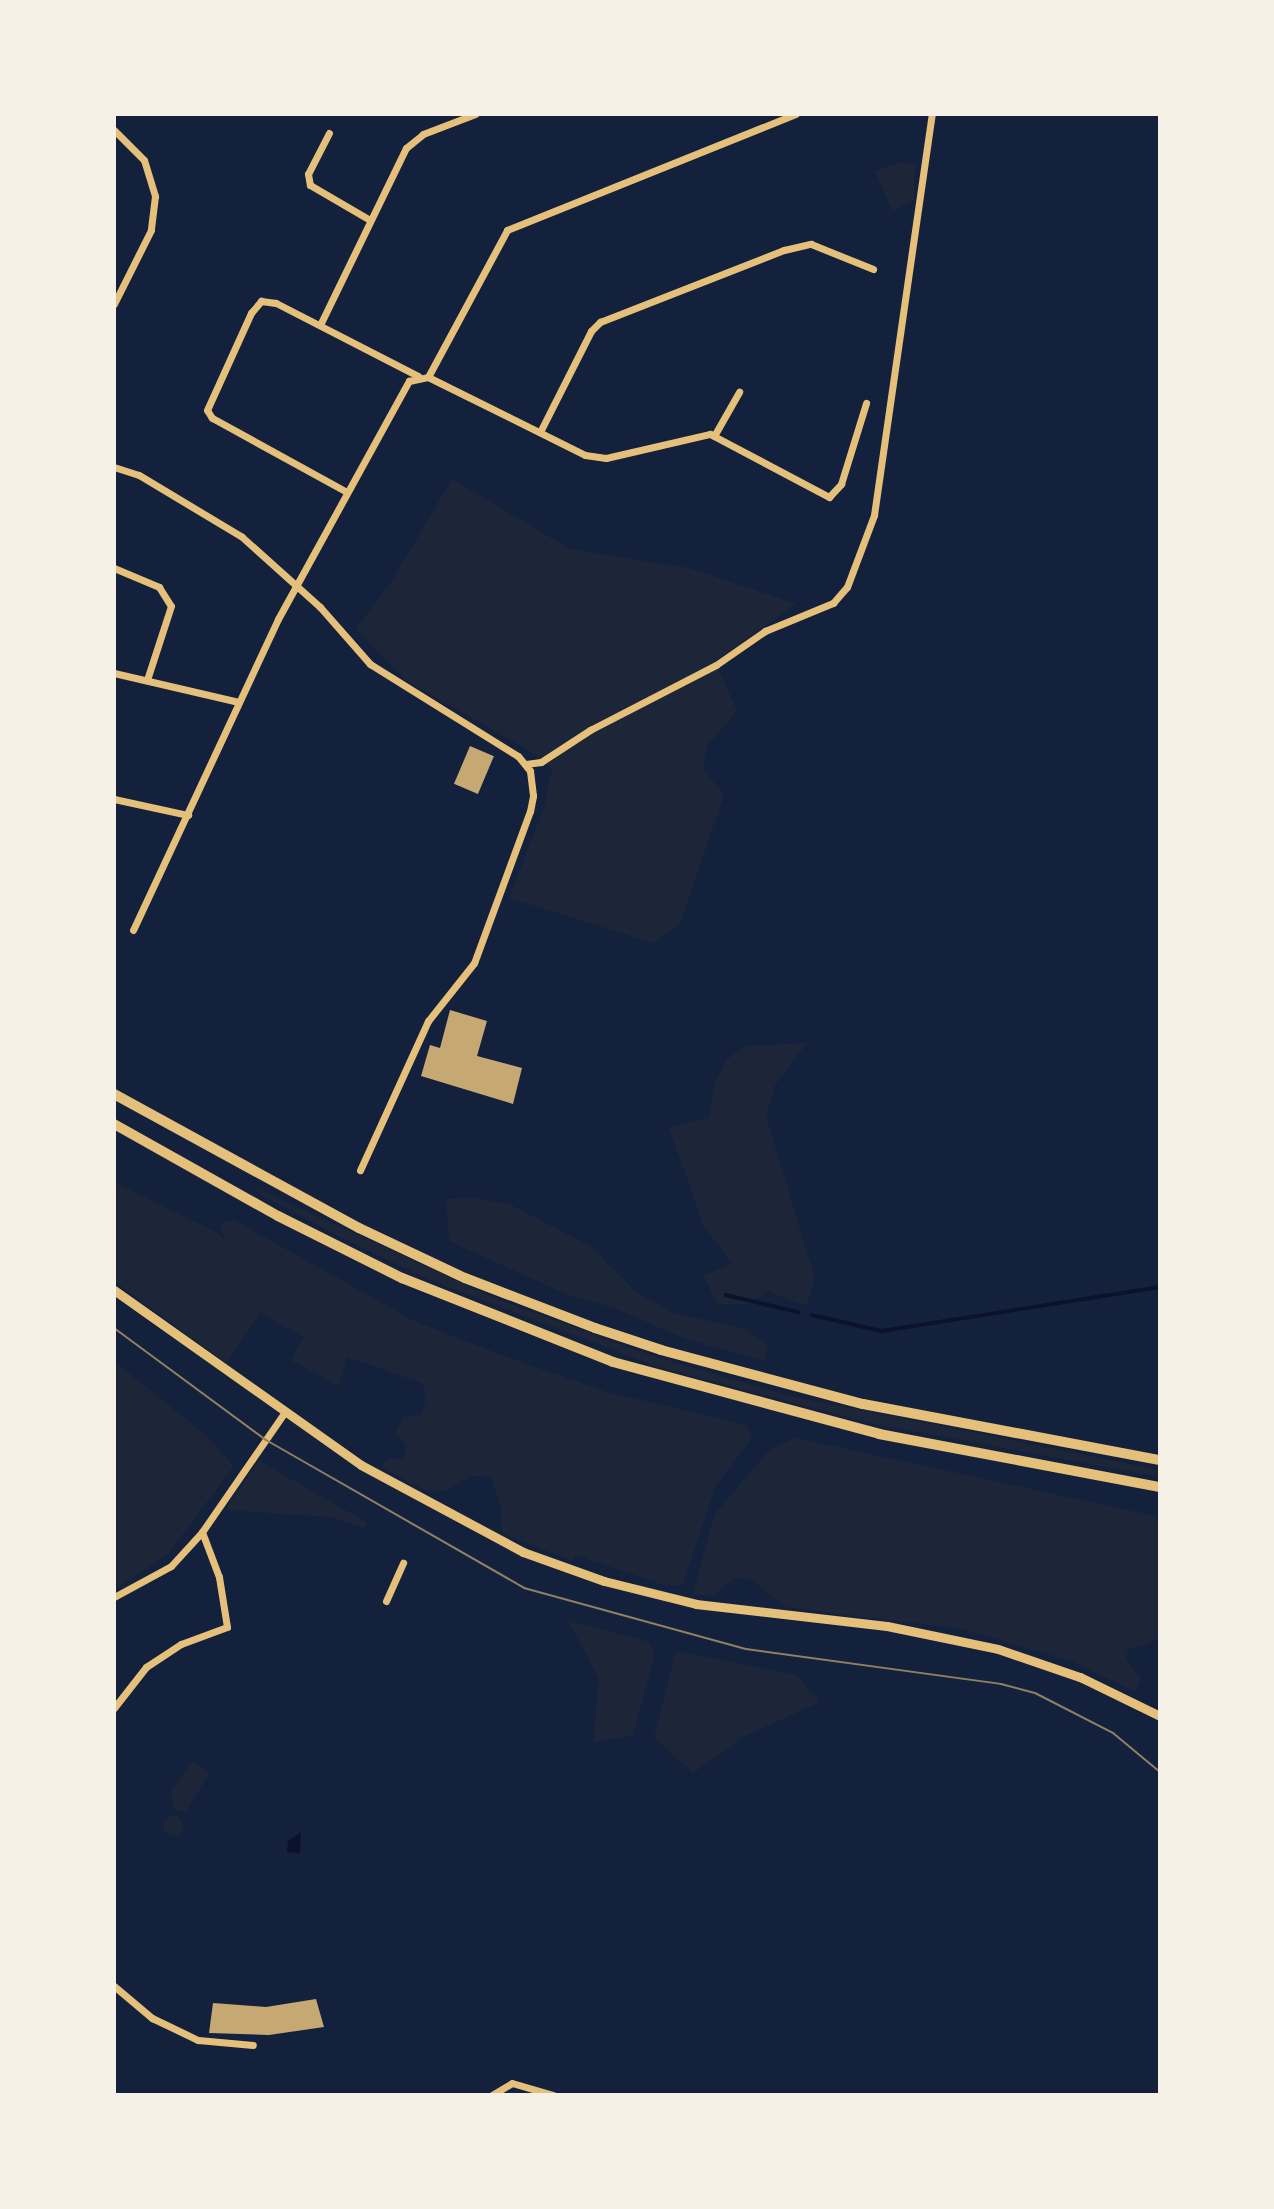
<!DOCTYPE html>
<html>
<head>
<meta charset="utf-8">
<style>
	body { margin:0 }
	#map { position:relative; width:1274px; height:2209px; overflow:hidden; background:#14213d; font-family:"DM Sans",sans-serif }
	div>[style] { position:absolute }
	.green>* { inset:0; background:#1d2539 }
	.round { border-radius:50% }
	.water>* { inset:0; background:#0b132b }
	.stream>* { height:3.5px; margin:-1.75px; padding:0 1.75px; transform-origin:1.75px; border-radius:1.75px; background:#0b132b }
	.building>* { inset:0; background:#c6a872; transform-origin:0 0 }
	.minor>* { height:7px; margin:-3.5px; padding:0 3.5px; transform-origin:3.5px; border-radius:3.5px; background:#e5c07b }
	.tertiary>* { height:9px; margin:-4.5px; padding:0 4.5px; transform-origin:4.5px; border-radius:4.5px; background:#e5c07b }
	.trunk>* { height:10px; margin:-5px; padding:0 5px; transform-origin:5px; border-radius:5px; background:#e5c07b }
	.tram>* { height:2px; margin:-1px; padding:0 1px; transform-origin:1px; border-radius:1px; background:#918062 }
	span { translate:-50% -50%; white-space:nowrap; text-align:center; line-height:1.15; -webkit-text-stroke:7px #f6f1e7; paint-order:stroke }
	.frame { position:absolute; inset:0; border:116px solid #f6f1e7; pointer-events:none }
</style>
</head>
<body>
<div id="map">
	<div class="green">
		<i style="clip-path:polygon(901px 162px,915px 164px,914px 200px,892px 211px,875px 171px)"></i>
		<i style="clip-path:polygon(452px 479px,570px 549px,689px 568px,796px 604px,715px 661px,737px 711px,706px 747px,703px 769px,724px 795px,680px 924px,654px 943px,509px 898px,545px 805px,552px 769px,525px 748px,407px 681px,356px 629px,393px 579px)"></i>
		<i style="clip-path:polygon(807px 1043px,775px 1085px,766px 1116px,815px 1279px,806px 1306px,768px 1291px,748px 1305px,717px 1304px,703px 1275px,732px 1264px,704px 1226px,669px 1128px,709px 1117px,715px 1083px,726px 1060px,746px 1046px)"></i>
		<i style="clip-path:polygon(114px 1182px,218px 1233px,226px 1243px,220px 1223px,234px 1220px,416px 1322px,510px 1358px,607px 1392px,746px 1425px,752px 1438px,716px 1486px,682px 1585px,667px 1586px,576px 1555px,572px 1561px,502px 1533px,501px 1509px,491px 1477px,471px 1476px,444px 1491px,428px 1492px,382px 1467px,388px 1459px,403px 1458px,407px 1445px,394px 1434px,404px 1417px,422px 1414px,426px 1398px,422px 1383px,347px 1357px,339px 1386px,291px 1360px,304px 1337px,260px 1313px,226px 1363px,114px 1281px)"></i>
		<i style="clip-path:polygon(256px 1188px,499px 1300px,650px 1355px,790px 1396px,1160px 1470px,1160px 1477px,875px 1424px,658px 1367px,428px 1279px,340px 1237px,260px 1194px)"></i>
		<i style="clip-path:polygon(478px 1198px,511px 1205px,592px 1247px,636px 1292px,673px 1313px,746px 1329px,768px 1346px,764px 1361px,686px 1339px,614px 1308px,566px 1294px,449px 1241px,446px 1199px)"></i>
		<i style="clip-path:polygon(114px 1361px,201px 1431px,234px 1466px,168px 1554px,114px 1590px)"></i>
		<i style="clip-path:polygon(796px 1438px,1160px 1517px,1160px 1639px,1128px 1650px,1126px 1659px,1141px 1679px,1136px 1692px,1071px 1661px,962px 1629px,785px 1607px,752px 1580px,737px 1577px,712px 1596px,693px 1594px,714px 1515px,770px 1449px)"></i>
		<i style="clip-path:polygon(259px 1461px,366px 1522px,364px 1528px,332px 1517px,225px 1510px)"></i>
		<i style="clip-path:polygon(568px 1620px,649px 1642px,655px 1654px,633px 1735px,593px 1742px,599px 1679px)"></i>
		<i style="clip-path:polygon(676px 1651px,796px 1675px,820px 1702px,743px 1737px,693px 1773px,654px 1737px)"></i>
		<i style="clip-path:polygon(192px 1761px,210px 1773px,185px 1812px,174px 1810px,171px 1791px)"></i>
		<i class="round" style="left:163px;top:1816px;width:20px;height:20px"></i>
	</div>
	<div class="water">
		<i style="clip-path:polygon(301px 1832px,300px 1853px,287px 1852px,288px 1841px)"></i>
	</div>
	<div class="stream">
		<i style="left:726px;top:1295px;width:74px;rotate:13.3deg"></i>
		<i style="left:812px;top:1315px;width:72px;rotate:12.9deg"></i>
		<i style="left:882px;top:1331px;width:281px;rotate:-9deg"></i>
	</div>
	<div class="building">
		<i style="left:470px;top:746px;width:26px;height:41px;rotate:23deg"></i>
		<i style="clip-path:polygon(450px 1010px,487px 1021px,477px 1056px,522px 1068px,513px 1104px,421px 1076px,430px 1045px,440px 1048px)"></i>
		<i style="clip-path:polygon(316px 1999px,324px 2027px,269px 2035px,209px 2033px,213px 2003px,266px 2007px)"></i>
	</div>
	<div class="minor">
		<i style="left:114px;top:130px;width:42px;rotate:45deg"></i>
		<i style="left:144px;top:160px;width:38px;rotate:73deg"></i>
		<i style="left:155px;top:196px;width:34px;rotate:97deg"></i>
		<i style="left:151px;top:230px;width:83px;rotate:116.6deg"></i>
		<i style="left:329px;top:133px;width:46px;rotate:117.1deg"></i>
		<i style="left:308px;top:174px;width:11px;rotate:80deg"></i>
		<i style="left:310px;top:185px;width:69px;rotate:30.3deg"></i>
		<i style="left:320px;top:325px;width:197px;rotate:-64.1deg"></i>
		<i style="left:406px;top:148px;width:22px;rotate:-39deg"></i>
		<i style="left:423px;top:134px;width:56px;rotate:-21deg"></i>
		<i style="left:428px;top:377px;width:167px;rotate:-61.7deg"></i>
		<i style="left:507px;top:230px;width:311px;rotate:-21.9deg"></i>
		<i style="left:540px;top:432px;width:113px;rotate:-63.2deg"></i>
		<i style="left:591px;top:331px;width:13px;rotate:-45deg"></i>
		<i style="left:600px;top:322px;width:198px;rotate:-21.4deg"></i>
		<i style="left:784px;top:250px;width:28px;rotate:-13deg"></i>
		<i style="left:811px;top:244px;width:67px;rotate:22deg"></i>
		<i style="left:714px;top:436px;width:51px;rotate:-60.4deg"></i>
		<i style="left:114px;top:467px;width:26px;rotate:18deg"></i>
		<i style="left:139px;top:475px;width:120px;rotate:31deg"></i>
		<i style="left:242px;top:537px;width:105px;rotate:41.9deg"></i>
		<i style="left:320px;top:607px;width:76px;rotate:48.7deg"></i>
		<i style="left:370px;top:664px;width:174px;rotate:31.9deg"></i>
		<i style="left:518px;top:756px;width:19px;rotate:51deg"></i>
		<i style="left:530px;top:771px;width:25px;rotate:83deg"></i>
		<i style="left:533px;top:796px;width:15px;rotate:101deg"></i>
		<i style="left:530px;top:811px;width:162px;rotate:110.2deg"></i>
		<i style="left:474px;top:963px;width:74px;rotate:128.4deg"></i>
		<i style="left:428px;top:1021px;width:164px;rotate:114.5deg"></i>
		<i style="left:345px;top:491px;width:152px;rotate:-151.2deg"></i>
		<i style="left:212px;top:418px;width:9px;rotate:-122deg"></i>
		<i style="left:207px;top:410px;width:107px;rotate:-65.6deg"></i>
		<i style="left:251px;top:313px;width:16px;rotate:-50deg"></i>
		<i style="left:261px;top:301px;width:15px;rotate:8deg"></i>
		<i style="left:276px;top:303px;width:160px;rotate:27.2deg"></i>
		<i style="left:114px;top:568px;width:49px;rotate:22.9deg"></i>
		<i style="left:159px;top:587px;width:22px;rotate:58deg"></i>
		<i style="left:171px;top:606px;width:78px;rotate:108deg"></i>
		<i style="left:114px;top:673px;width:128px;rotate:13.1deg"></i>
		<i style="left:526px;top:764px;width:15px;rotate:-8deg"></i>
		<i style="left:541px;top:762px;width:59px;rotate:-33.1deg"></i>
		<i style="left:590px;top:730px;width:142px;rotate:-27.3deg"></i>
		<i style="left:716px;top:665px;width:60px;rotate:-34.8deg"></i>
		<i style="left:765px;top:631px;width:74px;rotate:-22.4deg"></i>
		<i style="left:833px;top:603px;width:21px;rotate:-49deg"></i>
		<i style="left:847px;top:587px;width:77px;rotate:-69.4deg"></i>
		<i style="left:874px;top:515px;width:405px;rotate:-81.8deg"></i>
		<i style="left:114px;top:799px;width:76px;rotate:12.2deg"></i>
		<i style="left:133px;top:930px;width:343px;rotate:-65deg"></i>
		<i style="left:278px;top:619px;width:272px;rotate:-61.2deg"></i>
		<i style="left:409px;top:381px;width:19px;rotate:-12deg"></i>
		<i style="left:428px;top:377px;width:175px;rotate:26.4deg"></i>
		<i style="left:585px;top:455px;width:21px;rotate:8deg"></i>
		<i style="left:606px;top:458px;width:107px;rotate:-13deg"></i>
		<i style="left:710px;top:434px;width:135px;rotate:27.9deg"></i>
		<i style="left:829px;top:497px;width:18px;rotate:-47deg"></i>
		<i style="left:841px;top:484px;width:85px;rotate:-72.8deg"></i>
		<i style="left:114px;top:1597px;width:65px;rotate:-28.5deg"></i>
		<i style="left:171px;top:1566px;width:46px;rotate:-47.6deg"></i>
		<i style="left:202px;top:1532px;width:145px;rotate:-55.4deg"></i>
		<i style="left:386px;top:1601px;width:42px;rotate:-65.9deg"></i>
		<i style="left:114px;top:1708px;width:52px;rotate:-52deg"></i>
		<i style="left:146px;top:1667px;width:42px;rotate:-33.3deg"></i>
		<i style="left:181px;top:1644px;width:49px;rotate:-20.3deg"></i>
		<i style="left:227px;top:1627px;width:51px;rotate:-99.1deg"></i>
		<i style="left:219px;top:1577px;width:48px;rotate:-110.7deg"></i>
		<i style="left:114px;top:1986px;width:50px;rotate:40.1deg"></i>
		<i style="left:152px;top:2018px;width:51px;rotate:25.6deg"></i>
		<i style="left:198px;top:2040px;width:55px;rotate:5.2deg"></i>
		<i style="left:492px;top:2095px;width:23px;rotate:-31deg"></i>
		<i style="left:512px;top:2083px;width:43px;rotate:16.3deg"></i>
	</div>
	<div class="tertiary">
		<i style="left:114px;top:1290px;width:303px;rotate:35.3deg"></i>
		<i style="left:361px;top:1465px;width:184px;rotate:28.2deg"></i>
		<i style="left:523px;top:1552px;width:86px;rotate:19.7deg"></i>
		<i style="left:604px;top:1581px;width:95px;rotate:14deg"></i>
		<i style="left:696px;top:1604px;width:192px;rotate:6.6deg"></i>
		<i style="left:887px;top:1626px;width:113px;rotate:11.7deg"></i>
		<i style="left:998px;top:1649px;width:87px;rotate:18.9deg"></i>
		<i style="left:1080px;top:1677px;width:89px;rotate:26deg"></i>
	</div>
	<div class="trunk">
		<i style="left:114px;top:1094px;width:279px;rotate:28.7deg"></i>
		<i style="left:359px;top:1228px;width:117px;rotate:25.3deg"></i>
		<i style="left:465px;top:1278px;width:139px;rotate:21deg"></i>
		<i style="left:595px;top:1328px;width:70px;rotate:18.4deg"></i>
		<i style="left:661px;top:1350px;width:209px;rotate:15deg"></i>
		<i style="left:863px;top:1404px;width:302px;rotate:10.7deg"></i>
		<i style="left:114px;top:1124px;width:188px;rotate:29.3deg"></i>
		<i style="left:278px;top:1216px;width:139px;rotate:26.6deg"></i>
		<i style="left:402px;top:1278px;width:227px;rotate:21.7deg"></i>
		<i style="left:613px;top:1362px;width:276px;rotate:15.1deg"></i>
		<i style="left:879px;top:1434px;width:286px;rotate:10.7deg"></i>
	</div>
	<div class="tram">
		<i style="left:114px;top:1328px;width:189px;rotate:36.4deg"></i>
		<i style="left:266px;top:1440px;width:297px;rotate:29.8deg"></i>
		<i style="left:524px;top:1588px;width:230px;rotate:15.4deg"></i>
		<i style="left:746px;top:1649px;width:257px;rotate:7.8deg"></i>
		<i style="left:1001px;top:1684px;width:35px;rotate:15deg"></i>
		<i style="left:1035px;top:1693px;width:88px;rotate:27.1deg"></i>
		<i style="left:1113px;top:1733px;width:61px;rotate:39.7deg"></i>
	</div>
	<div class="frame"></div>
</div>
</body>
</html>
